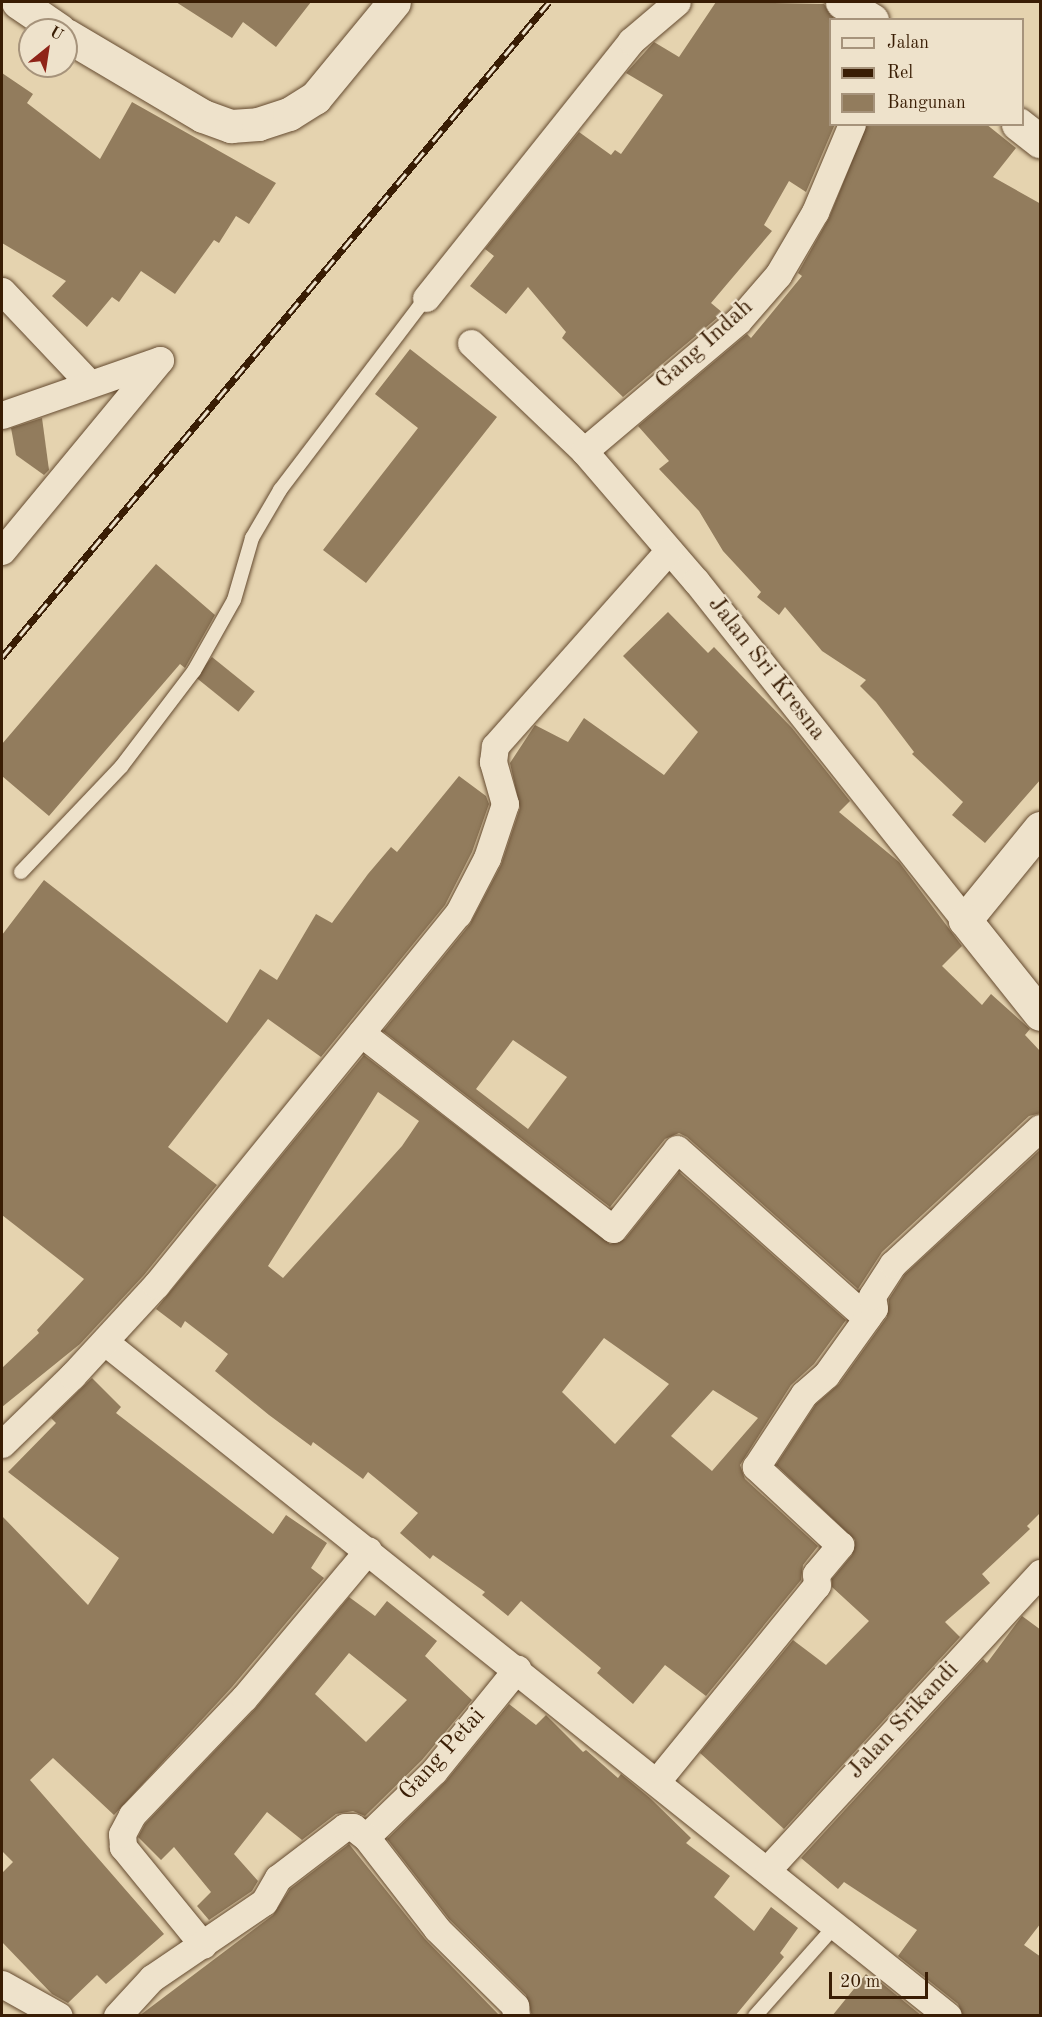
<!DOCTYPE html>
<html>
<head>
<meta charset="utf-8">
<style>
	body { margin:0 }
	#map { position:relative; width:1042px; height:2017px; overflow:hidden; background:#e5d3af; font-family:"Old Standard TT",serif }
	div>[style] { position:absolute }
	.building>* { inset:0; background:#927c5d; transform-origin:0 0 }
	.roads { filter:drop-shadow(0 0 2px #644a2f) drop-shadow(0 0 2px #644a2f) }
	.lane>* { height:14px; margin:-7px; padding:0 7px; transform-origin:7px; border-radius:7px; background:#eee2cb }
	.street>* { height:27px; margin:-13.5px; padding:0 13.5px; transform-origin:13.5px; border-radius:13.5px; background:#eee2cb }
	.secondary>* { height:33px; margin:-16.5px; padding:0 16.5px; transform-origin:16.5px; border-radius:16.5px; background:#eee2cb }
	.rail>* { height:7px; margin-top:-3.5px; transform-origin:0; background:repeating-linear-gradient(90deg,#eee2cb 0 14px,#391d04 0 28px); box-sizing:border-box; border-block:2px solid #391d04 }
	span { translate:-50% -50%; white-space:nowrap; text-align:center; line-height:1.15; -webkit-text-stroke:4.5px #eee2cb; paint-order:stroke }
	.street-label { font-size:24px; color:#391d04 }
	.frame { position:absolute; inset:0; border:3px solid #391d04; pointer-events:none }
	.legend { position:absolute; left:829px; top:18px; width:195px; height:108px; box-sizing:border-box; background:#eee2cb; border:2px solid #a6937b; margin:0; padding:8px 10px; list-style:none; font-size:18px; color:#391d04 }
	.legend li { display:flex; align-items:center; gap:12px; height:30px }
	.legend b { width:30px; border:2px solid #a6937b }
	.north { position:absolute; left:18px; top:18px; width:60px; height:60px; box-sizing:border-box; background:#eee2cb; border:2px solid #a6937b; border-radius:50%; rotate:30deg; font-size:16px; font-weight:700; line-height:24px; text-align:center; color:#391d04 }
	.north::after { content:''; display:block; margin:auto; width:21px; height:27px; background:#8f2418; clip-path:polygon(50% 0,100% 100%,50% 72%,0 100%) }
	.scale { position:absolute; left:829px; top:1972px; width:99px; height:27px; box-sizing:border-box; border:3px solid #391d04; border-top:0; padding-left:8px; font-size:18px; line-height:21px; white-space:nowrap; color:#391d04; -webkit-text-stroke:4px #eee2cb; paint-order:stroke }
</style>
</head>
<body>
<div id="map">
	<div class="building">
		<i style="clip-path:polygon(176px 2px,311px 2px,276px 47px,243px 22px,232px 38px)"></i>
		<i style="clip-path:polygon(716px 2px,824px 4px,835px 20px,831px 20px,831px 124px,835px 124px,806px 192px,789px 181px,764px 225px,772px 231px,711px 303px,723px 313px,623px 397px,562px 338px,566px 332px,528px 287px,506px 314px,470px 286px,494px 256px,485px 249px,579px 132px,611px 155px,615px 150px,621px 154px,663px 95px,626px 73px,654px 42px,679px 57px)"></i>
		<i style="clip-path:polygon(2px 73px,33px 94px,27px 103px,100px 159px,132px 102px,276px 183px,249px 224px,236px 216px,219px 243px,214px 240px,175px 294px,141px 271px,119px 302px,112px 297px,87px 327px,52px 296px,66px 281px,2px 243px)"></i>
		<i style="clip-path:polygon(867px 124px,986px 124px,1016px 148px,993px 177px,1041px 204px,1041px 779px,985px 843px,952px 815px,963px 802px,912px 754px,914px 752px,876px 702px,860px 686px,866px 680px,822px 651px,785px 607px,779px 615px,757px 597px,761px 592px,723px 551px,699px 511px,659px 469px,669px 461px,638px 426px,747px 334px,751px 338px,802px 276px,798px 273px,829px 218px)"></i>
		<i style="clip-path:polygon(410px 349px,497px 417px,366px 583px,323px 550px,418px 428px,375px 394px)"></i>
		<i style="clip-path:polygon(42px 418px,49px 470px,44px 475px,16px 455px,11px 428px)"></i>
		<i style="clip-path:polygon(156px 564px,215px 615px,185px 668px,180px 664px,49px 816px,2px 776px,2px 744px)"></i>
		<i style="clip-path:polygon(evenodd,668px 612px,708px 653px,714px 647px,792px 728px,850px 801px,839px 812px,899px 862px,962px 946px,942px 966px,982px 1005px,991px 994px,1030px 1029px,1025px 1035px,1041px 1052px,1041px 1113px,1029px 1116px,882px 1252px,858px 1289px,687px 1137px,679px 1133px,665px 1139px,610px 1207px,383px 1031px,470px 924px,501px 865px,520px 808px,510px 763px,535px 725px,568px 742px,584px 718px,664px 775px,698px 732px,623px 656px,668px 612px,513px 1040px,567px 1077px,528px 1129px,476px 1089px,513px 1040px)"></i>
		<i style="left:212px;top:657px;width:55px;height:26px;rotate:39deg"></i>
		<i style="clip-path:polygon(459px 776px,486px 796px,489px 804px,472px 852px,445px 905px,321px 1057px,268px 1019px,168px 1147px,217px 1185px,144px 1275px,80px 1344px,2px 1407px,2px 1368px,39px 1333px,37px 1330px,84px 1279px,2px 1215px,2px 935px,44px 880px,227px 1023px,260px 969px,277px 980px,316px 914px,332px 923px,368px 874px,391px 847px,397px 852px)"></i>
		<i style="clip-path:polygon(evenodd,364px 1055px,610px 1244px,625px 1239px,679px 1172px,846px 1320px,814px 1364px,791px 1385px,740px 1465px,745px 1479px,818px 1546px,803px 1565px,801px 1580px,706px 1696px,665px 1665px,633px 1704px,597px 1673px,601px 1668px,521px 1601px,508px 1616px,482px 1595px,485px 1592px,433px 1555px,430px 1559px,400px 1533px,418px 1513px,368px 1472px,363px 1479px,313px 1442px,311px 1446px,269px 1415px,215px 1371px,228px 1354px,185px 1321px,181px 1328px,156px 1309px,364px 1055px,378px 1092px,419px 1121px,402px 1146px,283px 1278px,268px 1266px,378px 1092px,364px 1055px,604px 1338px,669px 1384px,615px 1444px,562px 1392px,604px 1338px,364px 1055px,713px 1390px,758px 1418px,712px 1471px,671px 1436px,713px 1390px)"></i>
		<i style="clip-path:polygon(1041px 1149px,1041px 1512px,1027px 1526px,1030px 1529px,982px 1574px,990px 1583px,945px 1622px,960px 1637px,784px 1829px,700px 1753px,793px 1640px,826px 1665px,869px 1621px,832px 1587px,832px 1579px,852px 1555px,855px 1540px,776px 1465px,816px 1404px,839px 1384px,887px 1317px,889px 1299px,905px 1274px)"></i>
		<i style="clip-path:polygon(92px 1378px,121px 1407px,116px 1413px,273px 1534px,286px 1515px,327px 1543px,311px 1568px,324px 1578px,232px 1687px,114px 1815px,53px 1758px,30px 1780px,164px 1934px,106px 1984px,97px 1975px,68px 2003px,52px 1994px,2px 1942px,2px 1873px,13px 1862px,2px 1851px,2px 1516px,88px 1605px,119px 1558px,8px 1472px,56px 1423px,51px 1418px)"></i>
		<i style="clip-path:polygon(evenodd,349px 1597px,375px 1616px,387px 1601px,437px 1641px,425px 1656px,472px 1700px,422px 1760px,365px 1816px,353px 1811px,336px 1814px,302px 1840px,267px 1812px,234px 1854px,258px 1881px,252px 1891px,209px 1920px,197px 1906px,211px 1892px,174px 1847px,161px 1860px,138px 1837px,145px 1824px,255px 1709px,349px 1597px,349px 1653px,407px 1700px,366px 1742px,315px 1694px,349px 1653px)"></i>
		<i style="clip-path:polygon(1022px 1616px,1041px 1630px,1041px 1923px,1024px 1945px,1041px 1957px,1041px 2016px,963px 2016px,958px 2004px,898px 1956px,917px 1930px,844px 1882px,838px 1889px,801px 1858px,983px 1659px,987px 1663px)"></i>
		<i style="clip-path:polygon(509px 1704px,536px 1725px,546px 1715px,583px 1752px,586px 1750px,618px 1778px,621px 1774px,650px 1798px,691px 1838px,686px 1843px,730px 1876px,714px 1897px,754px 1931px,771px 1907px,798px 1928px,780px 1953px,784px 1957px,735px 2016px,532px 2016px,526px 1995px,449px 1919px,387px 1839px,446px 1781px)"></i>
		<i style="clip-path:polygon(349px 1844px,425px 1939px,500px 2016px,139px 2016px,273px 1915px,290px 1889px)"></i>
		<i style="clip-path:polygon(866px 1974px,876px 1983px,878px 1980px,922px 2016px,832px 2016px)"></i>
	</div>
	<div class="roads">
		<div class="lane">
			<i style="left:21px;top:872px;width:145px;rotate:-46.4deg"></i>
			<i style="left:121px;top:767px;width:121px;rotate:-52.8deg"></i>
			<i style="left:194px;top:671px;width:81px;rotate:-60.6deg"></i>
			<i style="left:234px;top:600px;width:65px;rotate:-73.8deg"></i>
			<i style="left:252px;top:538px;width:56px;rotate:-59.7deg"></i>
			<i style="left:280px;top:490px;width:241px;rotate:-52.8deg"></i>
			<i style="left:755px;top:2016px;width:120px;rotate:-48.4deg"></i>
		</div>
		<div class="street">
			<i style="left:2px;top:291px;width:125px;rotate:46.6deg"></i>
			<i style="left:426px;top:298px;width:329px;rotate:-51.4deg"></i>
			<i style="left:631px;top:41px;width:60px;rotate:-40.3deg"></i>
			<i style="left:471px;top:343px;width:156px;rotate:43.7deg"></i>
			<i style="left:584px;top:451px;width:172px;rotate:49.3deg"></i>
			<i style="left:696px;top:581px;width:433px;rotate:51.6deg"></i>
			<i style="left:2px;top:415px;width:167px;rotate:-19.2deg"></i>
			<i style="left:584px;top:451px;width:202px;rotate:-40.2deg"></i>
			<i style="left:738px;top:321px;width:61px;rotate:-49deg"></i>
			<i style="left:778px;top:275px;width:73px;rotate:-59.6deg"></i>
			<i style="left:815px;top:212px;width:95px;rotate:-67.2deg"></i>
			<i style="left:2px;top:551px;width:248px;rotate:-50.4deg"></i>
			<i style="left:361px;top:1033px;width:319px;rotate:37.9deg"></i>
			<i style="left:613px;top:1229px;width:102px;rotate:-51.3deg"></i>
			<i style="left:677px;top:1149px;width:254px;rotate:41.7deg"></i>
			<i style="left:105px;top:1342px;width:1079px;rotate:38.64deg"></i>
			<i style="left:2px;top:1444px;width:98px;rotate:-44.2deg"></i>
			<i style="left:72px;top:1376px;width:124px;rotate:-47.3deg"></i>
			<i style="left:156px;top:1285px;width:478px;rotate:-50.9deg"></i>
			<i style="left:458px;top:914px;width:63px;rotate:-62.6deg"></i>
			<i style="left:487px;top:858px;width:57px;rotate:-71.6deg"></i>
			<i style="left:505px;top:804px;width:44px;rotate:-105.9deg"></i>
			<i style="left:493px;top:762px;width:16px;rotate:-83deg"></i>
			<i style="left:495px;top:746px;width:261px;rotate:-48.4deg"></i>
			<i style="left:657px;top:1781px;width:253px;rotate:-50.8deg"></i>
			<i style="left:817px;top:1585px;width:11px;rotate:-95deg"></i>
			<i style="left:816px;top:1574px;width:38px;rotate:-50deg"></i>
			<i style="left:840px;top:1545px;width:115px;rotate:-137.1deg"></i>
			<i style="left:756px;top:1467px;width:87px;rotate:-56.7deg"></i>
			<i style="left:804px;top:1394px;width:29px;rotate:-41deg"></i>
			<i style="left:826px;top:1375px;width:82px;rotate:-54.4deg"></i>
			<i style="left:874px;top:1308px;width:12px;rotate:-99deg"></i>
			<i style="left:872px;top:1296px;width:38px;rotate:-57deg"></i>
			<i style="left:893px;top:1264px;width:200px;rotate:-42.8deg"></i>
			<i style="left:366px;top:1837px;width:95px;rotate:-44.1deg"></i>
			<i style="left:434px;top:1771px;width:132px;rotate:-50.9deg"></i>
			<i style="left:768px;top:1869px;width:402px;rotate:-47.4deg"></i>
			<i style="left:203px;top:1945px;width:127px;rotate:-129.2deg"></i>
			<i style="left:123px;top:1847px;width:13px;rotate:-94deg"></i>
			<i style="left:122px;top:1834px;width:21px;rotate:-62deg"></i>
			<i style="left:132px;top:1815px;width:162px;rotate:-46.3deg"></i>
			<i style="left:244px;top:1698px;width:193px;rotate:-50deg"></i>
			<i style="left:2px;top:1984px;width:65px;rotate:29.3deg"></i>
			<i style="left:117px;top:2016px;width:52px;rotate:-47.4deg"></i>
			<i style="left:152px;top:1978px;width:135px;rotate:-34.2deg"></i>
			<i style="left:264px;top:1902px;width:28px;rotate:-60deg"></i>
			<i style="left:278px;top:1878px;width:84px;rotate:-37.3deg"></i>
			<i style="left:345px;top:1827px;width:8px"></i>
			<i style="left:353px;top:1827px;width:16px;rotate:38deg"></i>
			<i style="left:366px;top:1837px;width:116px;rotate:52.3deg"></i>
			<i style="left:437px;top:1929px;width:110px;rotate:44.6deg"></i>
			<i style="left:515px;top:2006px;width:10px;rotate:84deg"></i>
		</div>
		<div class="secondary">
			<i style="left:18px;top:2px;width:50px;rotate:34.3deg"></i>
			<i style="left:842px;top:2px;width:35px;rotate:31deg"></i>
			<i style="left:66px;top:35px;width:159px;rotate:30.6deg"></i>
			<i style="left:203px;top:116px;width:30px;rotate:20deg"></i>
			<i style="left:231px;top:126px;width:27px;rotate:-4deg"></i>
			<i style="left:258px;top:124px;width:33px;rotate:-18deg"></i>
			<i style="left:289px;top:114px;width:31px;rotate:-32deg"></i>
			<i style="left:315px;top:98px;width:124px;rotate:-50.5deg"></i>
			<i style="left:1018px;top:124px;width:28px;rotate:38deg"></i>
			<i style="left:1040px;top:828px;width:119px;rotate:129.2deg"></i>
			<i style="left:965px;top:920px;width:120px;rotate:51.4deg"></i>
		</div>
	</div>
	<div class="rail">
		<i style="left:2px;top:657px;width:853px;rotate:-50.13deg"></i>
	</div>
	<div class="street-label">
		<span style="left:705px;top:345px;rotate:-42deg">Gang Indah</span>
		<span style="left:766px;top:669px;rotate:52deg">Jalan Sri Kresna</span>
		<span style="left:904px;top:1721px;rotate:-47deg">Jalan Srikandi</span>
		<span style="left:443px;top:1755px;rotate:-48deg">Gang Petai</span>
	</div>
	<div class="frame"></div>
	<ul class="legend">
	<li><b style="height:8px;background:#eee2cb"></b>Jalan</li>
	<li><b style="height:8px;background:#391d04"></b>Rel</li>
	<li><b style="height:16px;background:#927c5d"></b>Bangunan</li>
	</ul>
	<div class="north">U</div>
	<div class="scale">20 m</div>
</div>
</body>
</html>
